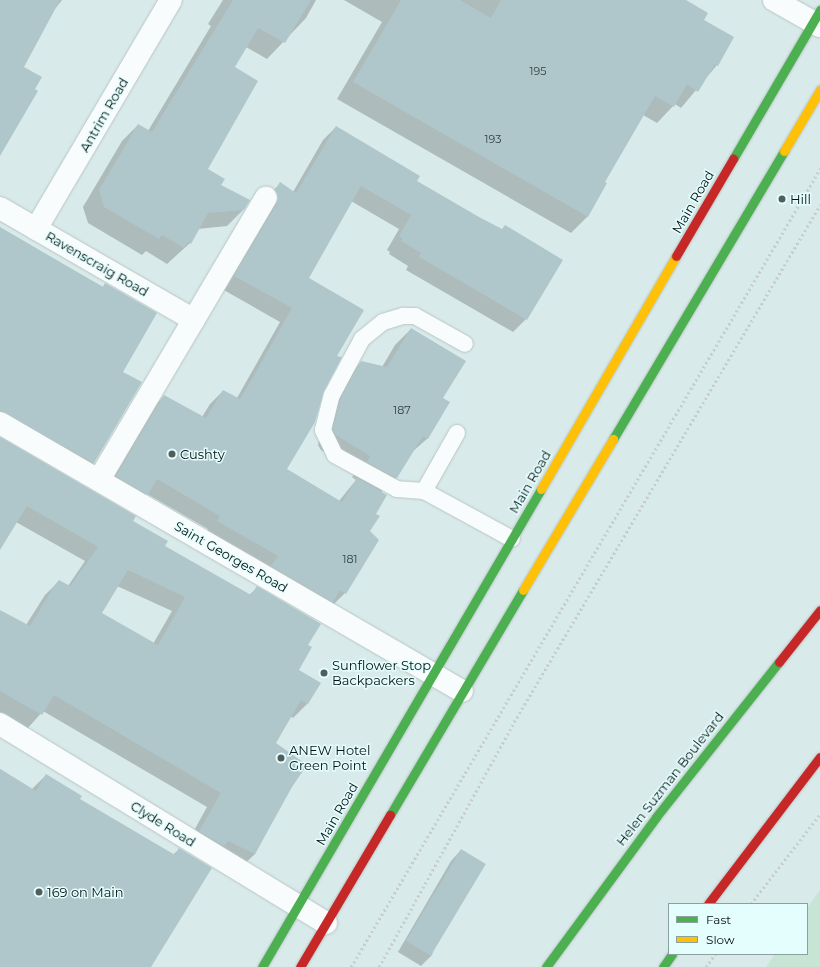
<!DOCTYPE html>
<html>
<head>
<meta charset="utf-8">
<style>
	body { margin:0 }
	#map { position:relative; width:820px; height:967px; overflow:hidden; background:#d9eaea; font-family:Montserrat,sans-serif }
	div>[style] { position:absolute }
	.green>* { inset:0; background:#c6e5d5 }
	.shadow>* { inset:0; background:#0003 }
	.building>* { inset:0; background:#afc7cb; transform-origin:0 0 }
	.path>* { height:2.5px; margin-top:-1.25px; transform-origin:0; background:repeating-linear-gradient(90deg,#c7cccc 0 2px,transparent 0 5px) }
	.roads { filter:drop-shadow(0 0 1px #b8c6c5) drop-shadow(0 0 1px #b8c6c5) }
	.lane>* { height:16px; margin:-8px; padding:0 8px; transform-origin:8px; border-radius:8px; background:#f9fcfc }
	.street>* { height:22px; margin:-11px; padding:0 11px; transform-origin:11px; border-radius:11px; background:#f9fcfc }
	.fast>* { height:9px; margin:-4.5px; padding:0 4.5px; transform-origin:4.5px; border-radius:4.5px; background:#4caf50 }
	.slow>* { height:9px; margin:-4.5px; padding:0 4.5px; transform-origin:4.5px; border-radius:4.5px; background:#ffc107 }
	.jam>* { height:9px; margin:-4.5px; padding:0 4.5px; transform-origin:4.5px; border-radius:4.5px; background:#c62828 }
	.dots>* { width:11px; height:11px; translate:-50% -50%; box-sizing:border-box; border:2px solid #e4fefd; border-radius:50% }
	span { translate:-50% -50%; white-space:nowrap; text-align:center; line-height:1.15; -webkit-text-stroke:3px #e4fefd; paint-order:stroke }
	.number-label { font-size:11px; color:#303f40 }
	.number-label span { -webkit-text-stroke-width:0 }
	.street-label { font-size:13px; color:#061211 }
	.poi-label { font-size:13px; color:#061211 }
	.left { translate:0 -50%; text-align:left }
	.legend { position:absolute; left:668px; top:903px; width:140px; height:52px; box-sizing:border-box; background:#e4fefd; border:1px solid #8ba09f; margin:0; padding:5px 7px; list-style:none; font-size:12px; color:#061211 }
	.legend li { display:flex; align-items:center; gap:8px; height:20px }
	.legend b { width:20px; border:1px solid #8ba09f }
</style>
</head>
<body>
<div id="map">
	<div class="green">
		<i style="clip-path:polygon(820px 890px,820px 967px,766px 967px,775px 954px,807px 954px,807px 908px)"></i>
	</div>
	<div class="shadow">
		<i style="clip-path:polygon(0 0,62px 0,51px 14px,22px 67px,0 149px)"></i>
		<i style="clip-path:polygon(223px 0,316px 0,306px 18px,267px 59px,246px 47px,234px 67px,207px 170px,243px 210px,227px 226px,198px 229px,190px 243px,167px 264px,146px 251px,142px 255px,88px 223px,83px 207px,122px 141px,138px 125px,148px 131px,211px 26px,208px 24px)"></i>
		<i style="clip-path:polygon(344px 0,684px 0,703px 20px,717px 65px,681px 108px,675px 104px,657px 123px,643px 115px,604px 183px,588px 216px,571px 233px,337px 99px,382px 22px)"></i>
		<i style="clip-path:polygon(336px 127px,415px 181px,526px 319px,513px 332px,406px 270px,408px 266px,389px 254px,390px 252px,387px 250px,399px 229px,351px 201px,307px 279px,336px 357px,286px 469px,339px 501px,356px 480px,352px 477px,356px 472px,321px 450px,318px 445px,326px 415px,346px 378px,361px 362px,382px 367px,395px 345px,411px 329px,442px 398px,428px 438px,411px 453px,396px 478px,381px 492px,345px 593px,332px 606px,205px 534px,208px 529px,147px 494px,135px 507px,104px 489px,151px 409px,164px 396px,202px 417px,210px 404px,223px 391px,237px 398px,280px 322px,222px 289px,267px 196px,280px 184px,293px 192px,323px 140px)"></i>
		<i style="clip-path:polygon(0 229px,103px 287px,105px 284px,122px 372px,94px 463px,83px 473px,0 427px)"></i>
		<i style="clip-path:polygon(evenodd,0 437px,135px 517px,132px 522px,164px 546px,249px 595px,257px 588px,307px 646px,298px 670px,320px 683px,307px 704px,293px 718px,290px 716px,275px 744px,291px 786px,255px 854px,240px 868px,186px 845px,207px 807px,43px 711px,27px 729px,0 713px,0 611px,26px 625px,45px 595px,59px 581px,68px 586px,85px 561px,16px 522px,0 548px,0 437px,117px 586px,172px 611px,153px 644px,101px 613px,117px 586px)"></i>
		<i style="clip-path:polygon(0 769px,32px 789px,46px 775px,79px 800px,173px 855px,179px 849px,149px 967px,0 967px)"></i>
		<i style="clip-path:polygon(461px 850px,432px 955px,421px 966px,398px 952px,451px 861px)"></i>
	</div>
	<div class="building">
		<i style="clip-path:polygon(0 0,60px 0,24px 67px,42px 77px,35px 89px,38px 91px,0 156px)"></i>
		<i style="clip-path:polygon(233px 0,311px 0,285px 43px,258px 28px,235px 67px,258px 81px,208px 169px,225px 179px,221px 185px,250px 200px,244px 210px,208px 213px,191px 244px,188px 242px,184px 248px,162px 235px,159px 239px,104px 207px,99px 190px,138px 124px,152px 132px)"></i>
		<i style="clip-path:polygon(401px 0,460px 0,491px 18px,501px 0,686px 0,708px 13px,704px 20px,734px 37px,718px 66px,715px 64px,698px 92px,687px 84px,674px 107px,655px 96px,605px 182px,607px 183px,588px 217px,353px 82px)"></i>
		<i style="clip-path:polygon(336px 126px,420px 176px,417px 181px,479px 217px,502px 229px,505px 225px,563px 260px,527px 320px,419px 257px,421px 253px,401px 241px,403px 239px,399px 236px,411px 215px,361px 186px,309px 278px,364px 310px,337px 356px,342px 357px,324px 391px,315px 422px,287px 469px,342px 502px,357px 478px,387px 495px,376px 514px,380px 516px,370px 531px,379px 540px,346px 594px,340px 590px,333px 602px,271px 566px,278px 556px,217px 521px,220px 516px,157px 479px,148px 495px,116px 476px,164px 395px,206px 418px,223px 390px,240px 399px,252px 379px,292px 308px,234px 276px,277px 204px,278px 198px,275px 190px,280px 182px,296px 193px)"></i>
		<i style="clip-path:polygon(0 227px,103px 287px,105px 283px,157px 313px,123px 372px,142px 382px,94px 463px,0 411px)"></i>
		<i style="clip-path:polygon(411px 328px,466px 361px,443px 398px,450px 402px,428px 439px,423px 436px,397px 478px,367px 462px,370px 456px,336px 435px,333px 429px,341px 398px,361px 361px,387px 367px)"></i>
		<i style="clip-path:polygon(evenodd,0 437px,136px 516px,133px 521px,168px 541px,165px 546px,251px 595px,257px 586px,321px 624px,308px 645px,312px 647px,299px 670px,321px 683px,308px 704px,301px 700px,276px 743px,307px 765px,292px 787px,255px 854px,228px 841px,224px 846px,199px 831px,221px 793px,54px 695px,42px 715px,0 691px,0 610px,30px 626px,54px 586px,59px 580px,70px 586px,98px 547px,27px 506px,0 550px,0 437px,128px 570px,185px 597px,158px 645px,102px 613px,128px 570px)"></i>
		<i style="clip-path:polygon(0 769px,36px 791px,46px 774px,82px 796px,80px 799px,175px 855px,179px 848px,212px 868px,151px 967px,0 967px)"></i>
		<i style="left:461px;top:849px;width:29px;height:107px;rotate:31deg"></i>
	</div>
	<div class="path">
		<i style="left:751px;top:904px;width:113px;rotate:-52.5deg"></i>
		<i style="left:351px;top:967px;width:926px;rotate:-59.56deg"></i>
		<i style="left:379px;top:967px;width:280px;rotate:-61.1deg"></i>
		<i style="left:514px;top:722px;width:601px;rotate:-59.38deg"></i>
		<i style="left:706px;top:967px;width:16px;rotate:-55deg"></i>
	</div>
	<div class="roads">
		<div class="lane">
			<i style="left:457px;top:433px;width:67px;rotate:119.6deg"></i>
			<i style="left:424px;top:491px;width:27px;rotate:-176deg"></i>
			<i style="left:397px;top:489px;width:71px;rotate:-151.3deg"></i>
			<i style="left:335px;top:455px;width:28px;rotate:-116deg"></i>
			<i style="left:323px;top:430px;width:36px;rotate:-76deg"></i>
			<i style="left:332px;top:395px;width:64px;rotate:-61.8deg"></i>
			<i style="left:362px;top:339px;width:27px;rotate:-39deg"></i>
			<i style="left:383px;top:322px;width:21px;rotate:-17deg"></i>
			<i style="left:403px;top:316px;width:12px"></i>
			<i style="left:415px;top:316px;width:57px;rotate:29.2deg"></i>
			<i style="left:424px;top:491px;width:100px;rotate:28.6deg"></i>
		</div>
		<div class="street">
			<i style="left:774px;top:0;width:53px;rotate:29.5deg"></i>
			<i style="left:0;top:208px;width:224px;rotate:30deg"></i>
			<i style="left:36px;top:229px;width:266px;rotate:-59.5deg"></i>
			<i style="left:0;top:423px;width:534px;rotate:30.12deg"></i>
			<i style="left:99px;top:480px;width:328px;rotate:-59.4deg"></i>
			<i style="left:0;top:724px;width:382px;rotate:31.4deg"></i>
		</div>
		<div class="fast">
			<i style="left:733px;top:159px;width:173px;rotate:-59.7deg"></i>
			<i style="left:613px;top:439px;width:335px;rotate:-59.3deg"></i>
			<i style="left:390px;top:815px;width:261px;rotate:-59.4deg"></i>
			<i style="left:262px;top:967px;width:553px;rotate:-59.73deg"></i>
			<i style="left:546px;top:967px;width:186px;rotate:-53.7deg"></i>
			<i style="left:656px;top:817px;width:198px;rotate:-51.6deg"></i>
			<i style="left:663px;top:967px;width:16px;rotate:-55deg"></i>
		</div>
		<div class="slow">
			<i style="left:784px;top:151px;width:71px;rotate:-59.5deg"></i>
			<i style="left:541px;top:489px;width:269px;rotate:-59.9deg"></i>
			<i style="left:523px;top:590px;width:176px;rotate:-59.2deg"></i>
		</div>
		<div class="jam">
			<i style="left:676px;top:256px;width:113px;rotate:-59.6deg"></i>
			<i style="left:779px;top:662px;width:66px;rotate:-51.7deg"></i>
			<i style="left:708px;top:904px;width:185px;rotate:-52.7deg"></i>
			<i style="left:300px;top:967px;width:177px;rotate:-59.4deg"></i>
		</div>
	</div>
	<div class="dots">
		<i style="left:782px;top:199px;background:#505e5d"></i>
		<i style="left:172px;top:454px;background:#505e5d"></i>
		<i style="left:324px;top:673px;background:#505e5d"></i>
		<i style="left:281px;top:758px;background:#505e5d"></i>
		<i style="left:39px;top:892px;background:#505e5d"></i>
	</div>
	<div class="number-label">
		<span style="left:538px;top:71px">195</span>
		<span style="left:493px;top:139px">193</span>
		<span style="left:402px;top:410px">187</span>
		<span style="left:350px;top:559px">181</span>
	</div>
	<div class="street-label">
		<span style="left:104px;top:115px;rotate:-60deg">Antrim Road</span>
		<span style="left:693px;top:202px;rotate:-60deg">Main Road</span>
		<span style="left:97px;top:264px;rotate:30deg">Ravenscraig Road</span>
		<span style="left:530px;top:482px;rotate:-60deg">Main Road</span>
		<span style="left:231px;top:557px;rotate:30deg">Saint Georges Road</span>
		<span style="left:670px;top:779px;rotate:-52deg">Helen Suzman Boulevard</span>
		<span style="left:337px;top:814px;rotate:-60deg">Main Road</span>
		<span style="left:163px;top:824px;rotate:32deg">Clyde Road</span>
	</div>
	<div class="poi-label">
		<span class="left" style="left:790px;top:199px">Hill</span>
		<span class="left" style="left:180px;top:454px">Cushty</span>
		<span class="left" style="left:332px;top:673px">Sunflower Stop<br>Backpackers</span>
		<span class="left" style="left:289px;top:758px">ANEW Hotel<br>Green Point</span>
		<span class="left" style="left:47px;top:892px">169 on Main</span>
	</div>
	<ul class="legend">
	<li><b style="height:5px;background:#4caf50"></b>Fast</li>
	<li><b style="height:5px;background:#ffc107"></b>Slow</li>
	</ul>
</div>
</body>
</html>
